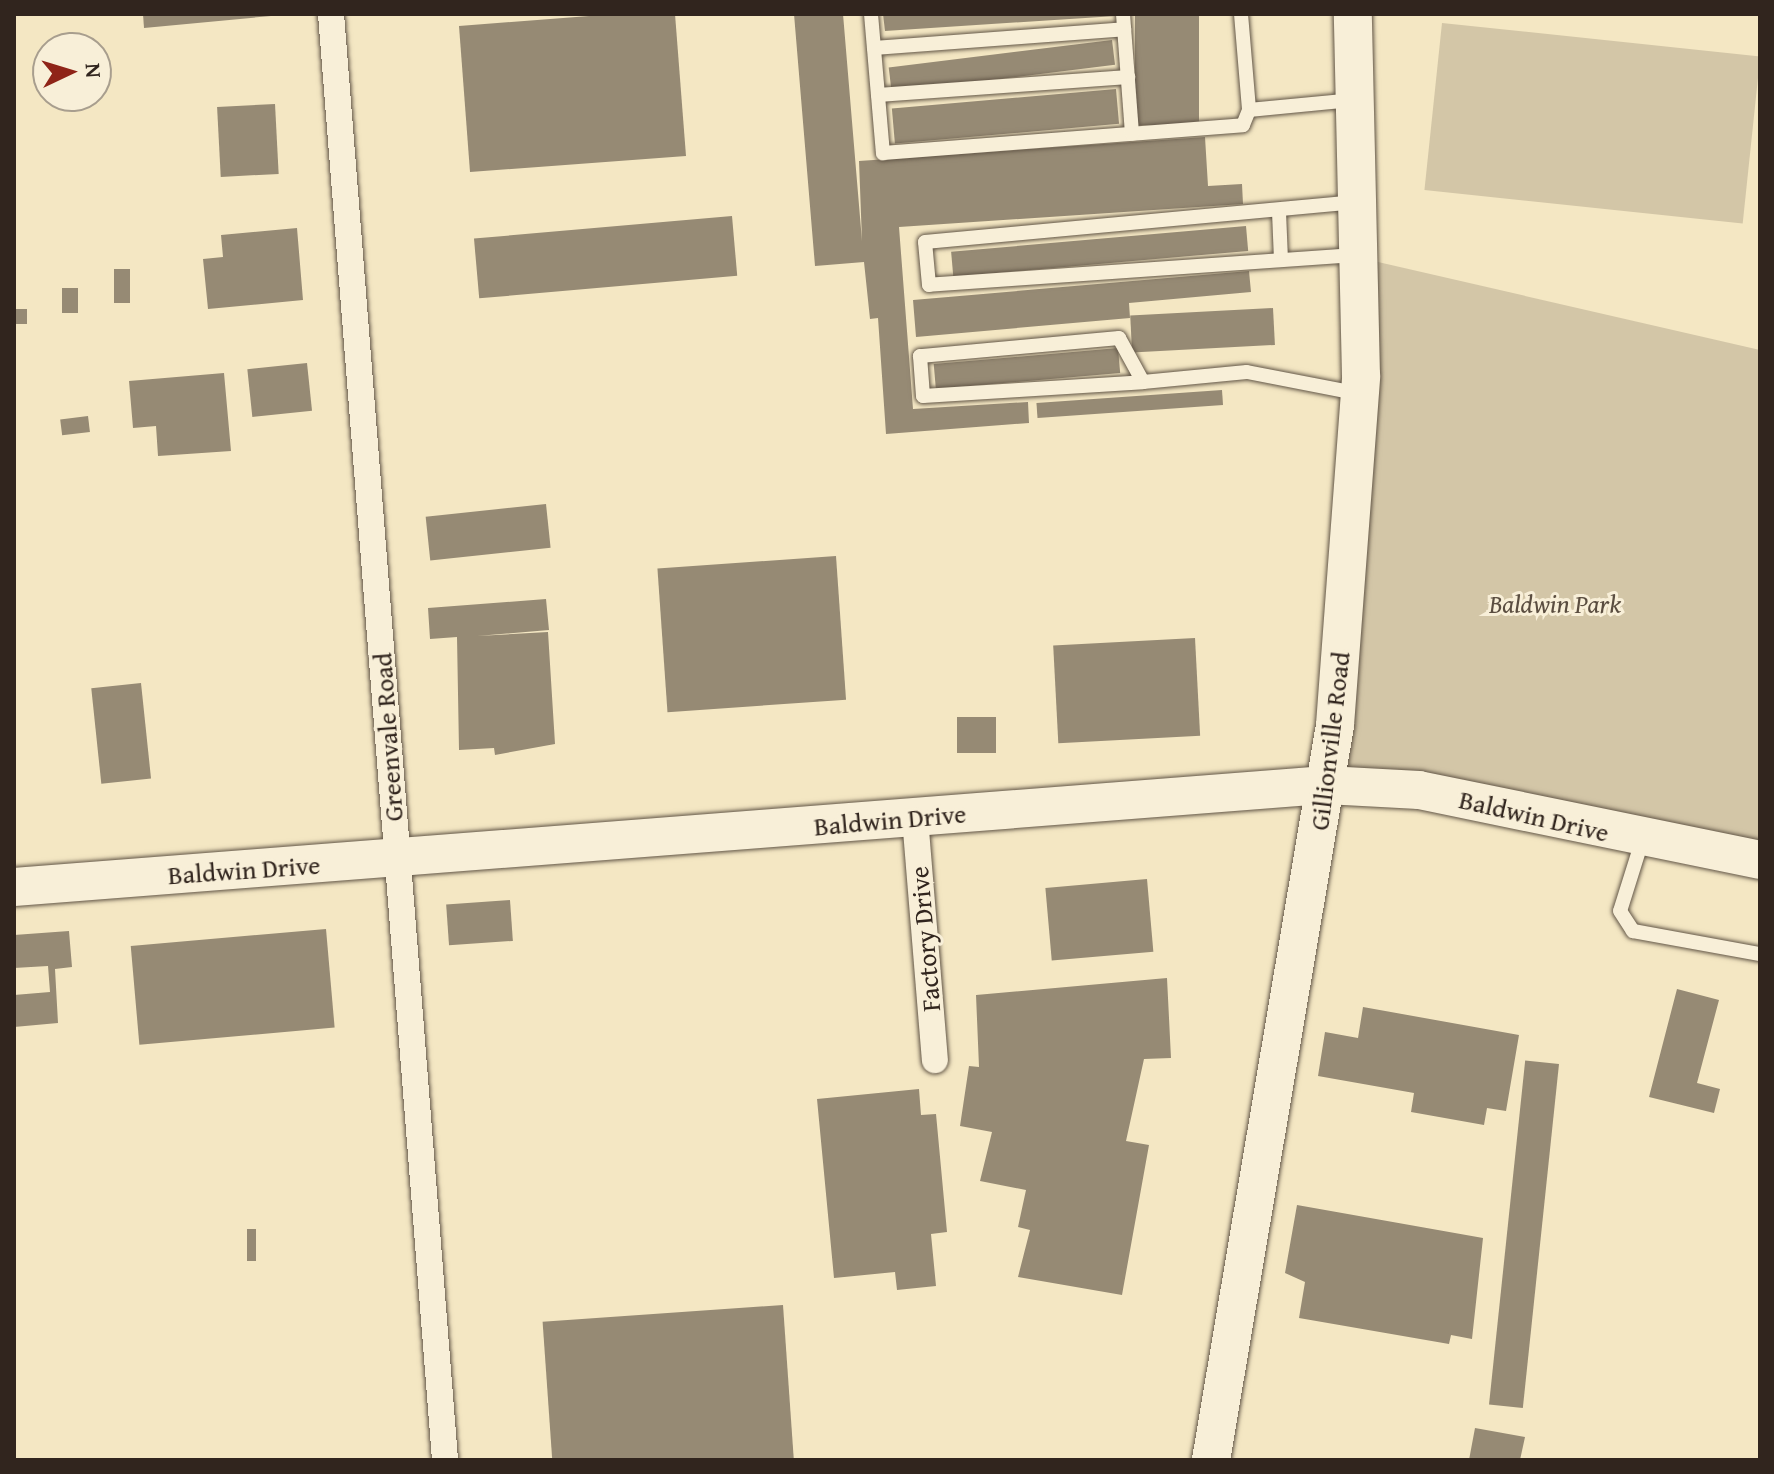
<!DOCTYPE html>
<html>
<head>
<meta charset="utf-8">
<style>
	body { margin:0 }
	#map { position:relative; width:1774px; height:1474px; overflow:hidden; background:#f4e7c3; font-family:"Gentium Book Plus",serif }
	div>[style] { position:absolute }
	.green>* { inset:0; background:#d3c6a7; transform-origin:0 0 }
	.building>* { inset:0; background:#968a74; transform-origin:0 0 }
	.roads { filter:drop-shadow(0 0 2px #625647) drop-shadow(0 0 2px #625647) }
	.lane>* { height:14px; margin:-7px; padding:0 7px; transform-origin:7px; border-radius:7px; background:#f8efd8 }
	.street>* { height:26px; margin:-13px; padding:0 13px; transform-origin:13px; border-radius:13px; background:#f8efd8 }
	.secondary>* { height:38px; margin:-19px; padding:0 19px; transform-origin:19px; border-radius:19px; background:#f8efd8 }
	span { translate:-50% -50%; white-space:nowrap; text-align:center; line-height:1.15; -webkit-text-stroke:6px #f8efd8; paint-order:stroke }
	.park-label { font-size:26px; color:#5a4d40; font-style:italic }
	.street-label { font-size:26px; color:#31251e }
	.frame { position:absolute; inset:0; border:16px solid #31251e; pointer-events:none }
	.north { position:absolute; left:32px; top:32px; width:80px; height:80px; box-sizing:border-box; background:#f8efd8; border:2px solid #a89e8e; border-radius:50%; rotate:86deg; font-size:22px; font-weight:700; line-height:32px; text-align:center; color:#31251e }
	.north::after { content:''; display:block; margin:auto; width:28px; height:36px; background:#8f2418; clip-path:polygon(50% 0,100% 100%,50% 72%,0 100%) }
</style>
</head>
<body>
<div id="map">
	<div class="green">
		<i style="left:1442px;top:23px;width:320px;height:168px;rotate:6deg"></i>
		<i style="clip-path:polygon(1365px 259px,1760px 350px,1760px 857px,1329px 783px)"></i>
	</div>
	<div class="building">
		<i style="clip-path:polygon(143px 14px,271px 14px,271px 16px,144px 28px)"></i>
		<i style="clip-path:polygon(615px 14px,675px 14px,686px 156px,470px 172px,459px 26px)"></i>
		<i style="clip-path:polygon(794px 14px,843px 14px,862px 241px,859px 161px,1205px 137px,1208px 186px,1242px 184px,1243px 204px,899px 227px,913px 409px,1028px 402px,1029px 423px,886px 434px,878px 318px,870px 319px,864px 262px,815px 266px)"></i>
		<i style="clip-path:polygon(883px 14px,1116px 14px,1116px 16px,885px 31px)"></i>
		<i style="left:1135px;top:14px;width:64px;height:111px"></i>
		<i style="left:1112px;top:40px;width:25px;height:225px;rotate:83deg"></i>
		<i style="left:1116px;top:89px;width:35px;height:225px;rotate:85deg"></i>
		<i style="left:275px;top:104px;width:70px;height:58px;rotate:87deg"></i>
		<i style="left:732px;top:216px;width:60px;height:259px;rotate:85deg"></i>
		<i style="left:1246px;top:226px;width:25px;height:296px;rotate:85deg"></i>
		<i style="clip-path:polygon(297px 228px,303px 300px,208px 309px,203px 259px,223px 257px,221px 235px)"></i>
		<i style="left:114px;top:269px;width:16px;height:34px"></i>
		<i style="clip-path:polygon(1249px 271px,1251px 292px,1129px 303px,1130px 318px,916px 337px,913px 300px)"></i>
		<i style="left:62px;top:288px;width:16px;height:25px"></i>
		<i style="left:1273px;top:308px;width:37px;height:143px;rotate:87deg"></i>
		<i style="left:14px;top:309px;width:13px;height:15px"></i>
		<i style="left:1118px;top:348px;width:25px;height:185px;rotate:85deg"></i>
		<i style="left:307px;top:363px;width:48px;height:60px;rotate:84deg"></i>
		<i style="clip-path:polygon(224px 373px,231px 451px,158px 456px,156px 426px,133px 428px,129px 381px)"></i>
		<i style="left:1222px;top:390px;width:15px;height:186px;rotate:86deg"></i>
		<i style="left:88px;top:416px;width:16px;height:28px;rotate:83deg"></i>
		<i style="left:546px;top:504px;width:44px;height:121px;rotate:84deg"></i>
		<i style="left:836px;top:556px;width:144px;height:179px;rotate:86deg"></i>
		<i style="clip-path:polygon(546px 599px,549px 630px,477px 636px,548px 632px,555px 744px,495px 755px,494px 748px,459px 750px,457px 637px,430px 639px,428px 608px)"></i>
		<i style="left:1195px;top:638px;width:98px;height:142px;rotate:87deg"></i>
		<i style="left:141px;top:683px;width:96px;height:50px;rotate:84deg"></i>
		<i style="left:957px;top:717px;width:39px;height:36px"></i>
		<i style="left:1147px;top:879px;width:73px;height:102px;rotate:85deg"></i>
		<i style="left:510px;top:900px;width:41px;height:64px;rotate:86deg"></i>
		<i style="left:326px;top:929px;width:99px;height:196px;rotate:85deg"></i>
		<i style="clip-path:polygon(69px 931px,72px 967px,55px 969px,58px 1023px,14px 1027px,14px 995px,50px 992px,48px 966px,14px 968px,14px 935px)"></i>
		<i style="clip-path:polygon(1167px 978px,1171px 1058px,1144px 1059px,1126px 1141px,1149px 1145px,1122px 1295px,1018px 1277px,1030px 1230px,1018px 1227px,1026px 1190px,980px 1181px,992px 1132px,960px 1126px,969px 1066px,979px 1067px,976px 995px)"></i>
		<i style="clip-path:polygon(1677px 989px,1719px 1000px,1697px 1083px,1720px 1089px,1714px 1113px,1649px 1097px)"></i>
		<i style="clip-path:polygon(1363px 1007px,1519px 1035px,1506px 1111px,1487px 1108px,1484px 1125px,1411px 1112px,1414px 1093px,1318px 1076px,1325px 1032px,1358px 1038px)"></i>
		<i style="left:1559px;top:1064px;width:346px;height:34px;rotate:96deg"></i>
		<i style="clip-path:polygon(919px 1089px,921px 1115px,936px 1114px,947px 1232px,931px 1234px,936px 1286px,897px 1290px,895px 1272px,834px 1278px,817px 1099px)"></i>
		<i style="clip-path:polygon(1297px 1205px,1483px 1238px,1472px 1339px,1451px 1335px,1449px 1344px,1299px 1318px,1305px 1282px,1285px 1273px)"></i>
		<i style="left:247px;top:1229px;width:9px;height:32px"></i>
		<i style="left:783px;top:1305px;width:155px;height:241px;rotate:86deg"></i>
		<i style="clip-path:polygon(1475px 1428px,1525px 1437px,1520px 1460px,1469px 1460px)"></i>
	</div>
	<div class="roads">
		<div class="lane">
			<i style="left:871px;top:14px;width:140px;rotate:85.1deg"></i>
			<i style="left:883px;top:153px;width:361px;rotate:-4.4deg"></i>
			<i style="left:1243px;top:125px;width:16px;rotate:-68deg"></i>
			<i style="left:1123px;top:14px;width:120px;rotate:85.7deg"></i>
			<i style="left:1241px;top:14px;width:96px;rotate:85.2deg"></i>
			<i style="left:1249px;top:110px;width:103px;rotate:-5.5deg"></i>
			<i style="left:874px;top:48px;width:251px;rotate:-4.3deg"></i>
			<i style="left:878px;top:95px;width:251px;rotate:-4.1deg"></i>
			<i style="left:1279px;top:212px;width:48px;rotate:87.6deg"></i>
			<i style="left:1355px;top:255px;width:427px;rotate:176deg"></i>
			<i style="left:929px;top:285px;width:43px;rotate:-95.3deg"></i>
			<i style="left:925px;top:242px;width:433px;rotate:-5.3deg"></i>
			<i style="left:1143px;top:382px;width:50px;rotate:-118.6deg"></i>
			<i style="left:1119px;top:338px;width:200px;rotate:174.8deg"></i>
			<i style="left:920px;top:356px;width:40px;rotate:85.7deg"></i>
			<i style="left:923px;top:396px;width:220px;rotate:-3.6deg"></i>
			<i style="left:1143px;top:382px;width:104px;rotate:-5.5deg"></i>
			<i style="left:1247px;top:372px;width:115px;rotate:11deg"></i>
			<i style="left:1642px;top:841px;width:73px;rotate:107.4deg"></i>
			<i style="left:1620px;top:911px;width:24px;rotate:57deg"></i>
			<i style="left:1633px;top:931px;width:129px;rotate:10.3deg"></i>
		</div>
		<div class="street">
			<i style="left:331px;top:14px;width:1450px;rotate:85.49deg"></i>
			<i style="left:915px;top:818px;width:243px;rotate:85.3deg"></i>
		</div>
		<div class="secondary">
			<i style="left:14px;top:887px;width:1316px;rotate:-4.45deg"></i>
			<i style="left:1326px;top:785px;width:93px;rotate:3.1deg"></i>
			<i style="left:1419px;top:790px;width:348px;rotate:11.6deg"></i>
			<i style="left:1211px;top:1460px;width:745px;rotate:-80.42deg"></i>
			<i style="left:1335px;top:725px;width:350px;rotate:-85.7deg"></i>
			<i style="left:1361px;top:376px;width:362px;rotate:-91.3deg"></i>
		</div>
	</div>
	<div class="park-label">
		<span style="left:1555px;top:604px">Baldwin Park</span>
	</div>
	<div class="street-label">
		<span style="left:388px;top:737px;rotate:-94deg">Greenvale Road</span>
		<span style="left:1330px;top:741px;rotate:-83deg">Gillionville Road</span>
		<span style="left:1534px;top:816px;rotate:13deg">Baldwin Drive</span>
		<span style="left:890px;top:820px;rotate:-5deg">Baldwin Drive</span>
		<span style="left:244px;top:870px;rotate:-4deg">Baldwin Drive</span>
		<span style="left:925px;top:939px;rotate:-95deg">Factory Drive</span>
	</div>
	<div class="frame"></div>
	<div class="north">N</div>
</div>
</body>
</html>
